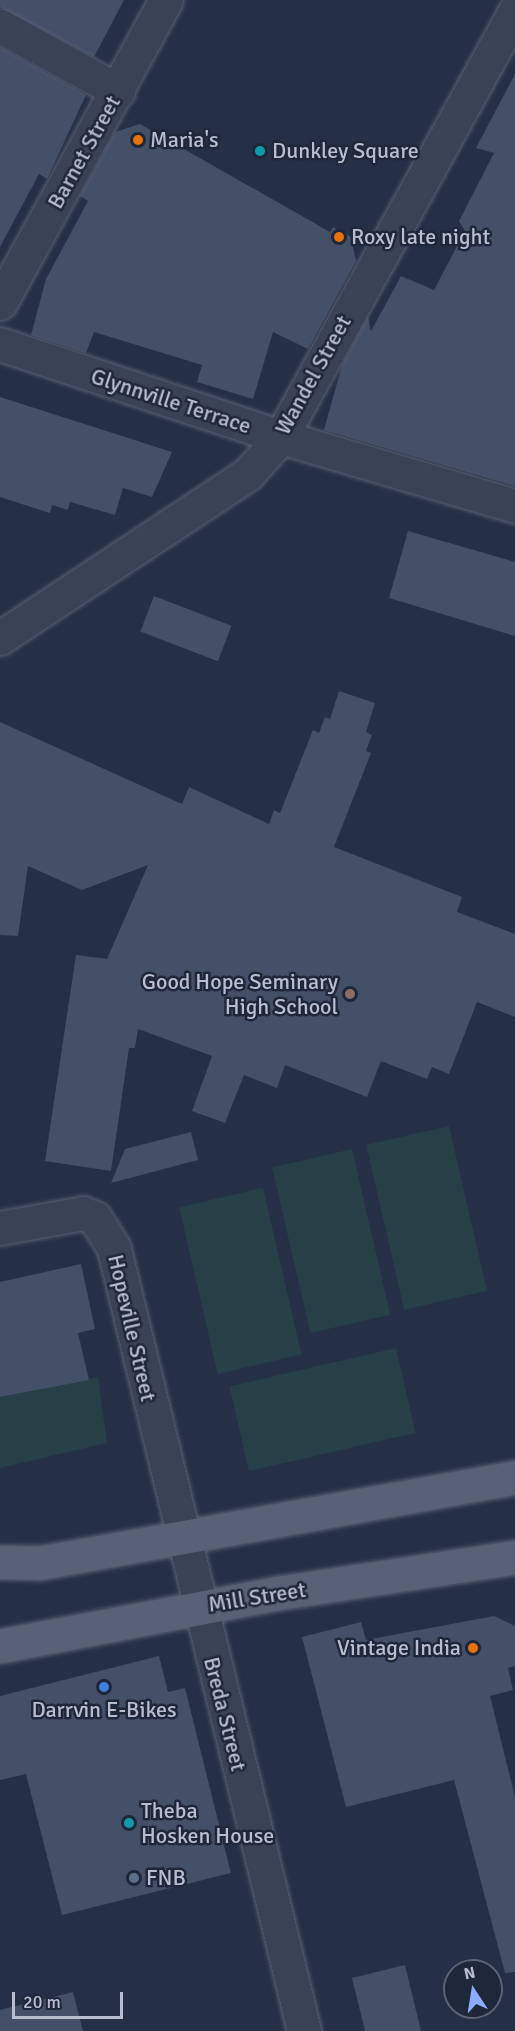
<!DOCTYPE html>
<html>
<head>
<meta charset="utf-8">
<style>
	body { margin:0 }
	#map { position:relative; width:515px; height:2031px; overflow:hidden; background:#253046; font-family:Signika,sans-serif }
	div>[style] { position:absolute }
	.green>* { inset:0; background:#273f46; transform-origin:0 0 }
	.building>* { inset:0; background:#444f68; transform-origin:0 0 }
	.roads { filter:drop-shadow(0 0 2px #596072) drop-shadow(0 0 2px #596072) }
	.minor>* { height:33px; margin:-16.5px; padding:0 16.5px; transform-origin:16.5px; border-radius:16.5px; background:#3a4255 }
	.major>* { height:33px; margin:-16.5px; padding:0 16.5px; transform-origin:16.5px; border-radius:16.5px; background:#586175 }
	.dots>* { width:16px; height:16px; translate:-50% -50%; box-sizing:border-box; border:3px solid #1f273a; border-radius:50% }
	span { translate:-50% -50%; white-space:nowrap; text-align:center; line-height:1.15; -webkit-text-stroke:5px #1f273a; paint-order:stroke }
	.poi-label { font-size:22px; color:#b8bece }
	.left { translate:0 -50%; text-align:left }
	.right { translate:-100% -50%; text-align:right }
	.street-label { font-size:22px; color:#b8bece }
	.north { position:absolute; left:443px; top:1959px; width:60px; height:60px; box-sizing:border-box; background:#1f273a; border:2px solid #5c6375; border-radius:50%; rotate:348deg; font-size:16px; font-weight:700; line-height:24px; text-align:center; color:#b8bece }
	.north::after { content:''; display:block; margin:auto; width:21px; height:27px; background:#8cacff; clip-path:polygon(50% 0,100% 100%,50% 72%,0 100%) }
	.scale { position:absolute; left:12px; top:1992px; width:111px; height:27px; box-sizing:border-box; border:3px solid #b8bece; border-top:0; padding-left:8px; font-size:18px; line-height:21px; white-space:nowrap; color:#b8bece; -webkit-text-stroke:4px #1f273a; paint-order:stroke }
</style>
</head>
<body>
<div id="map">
	<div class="green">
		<i style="left:449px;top:1126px;width:169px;height:85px;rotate:77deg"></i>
		<i style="left:352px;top:1149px;width:170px;height:82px;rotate:77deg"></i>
		<i style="left:263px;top:1188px;width:171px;height:86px;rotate:77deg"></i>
		<i style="left:396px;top:1348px;width:87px;height:171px;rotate:77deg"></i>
		<i style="clip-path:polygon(98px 1377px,107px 1443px,0 1468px,0 1397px)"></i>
	</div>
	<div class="building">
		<i style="clip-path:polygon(0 0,124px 0,94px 57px,0 7px)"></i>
		<i style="clip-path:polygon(0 47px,86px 95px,47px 179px,39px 174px,0 247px)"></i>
		<i style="clip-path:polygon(515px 74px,515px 486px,324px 430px,342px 365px,368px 317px,371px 331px,401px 276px,434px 290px,465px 231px,459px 221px,494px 153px,476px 148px)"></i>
		<i style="clip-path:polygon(140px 124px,330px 232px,333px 227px,351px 237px,356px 261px,308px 349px,273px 332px,253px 399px,197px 382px,202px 365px,94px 332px,86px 353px,31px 335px,46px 279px,88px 201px,80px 196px,115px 132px)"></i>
		<i style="clip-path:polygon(0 397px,172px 452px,152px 497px,123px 488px,115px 515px,70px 502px,68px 510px,52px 505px,50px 513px,0 497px)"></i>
		<i style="clip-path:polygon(408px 531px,515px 562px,515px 636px,389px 598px)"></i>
		<i style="left:154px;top:596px;width:83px;height:38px;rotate:21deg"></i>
		<i style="clip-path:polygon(339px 691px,375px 703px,366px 732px,372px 735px,366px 751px,371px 753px,334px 847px,462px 897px,457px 912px,515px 934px,515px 1017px,477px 1002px,449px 1074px,432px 1067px,427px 1079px,381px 1061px,367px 1097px,285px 1065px,277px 1088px,244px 1075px,225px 1123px,192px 1111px,212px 1056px,138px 1029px,135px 1048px,129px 1048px,111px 1171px,45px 1161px,76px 955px,107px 959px,148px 865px,82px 890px,28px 866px,18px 936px,0 935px,0 722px,182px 804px,189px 787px,269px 824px,274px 810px,280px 813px,313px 730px,319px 733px,325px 717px,330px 719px)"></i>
		<i style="clip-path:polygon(191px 1132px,198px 1160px,111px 1183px,125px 1149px)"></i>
		<i style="clip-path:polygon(81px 1264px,95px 1329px,78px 1333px,89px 1380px,0 1397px,0 1282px)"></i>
		<i style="clip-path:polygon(494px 1616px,515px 1626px,515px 1666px,508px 1668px,513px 1690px,490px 1696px,515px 1797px,515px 1972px,505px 1973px,454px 1780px,346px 1807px,302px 1637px,361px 1622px,366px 1640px)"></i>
		<i style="clip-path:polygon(159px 1656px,168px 1692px,185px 1688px,231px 1873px,62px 1915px,26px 1774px,0 1780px,0 1696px)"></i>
		<i style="clip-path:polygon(405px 1965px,421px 2031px,365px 2031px,352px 1978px)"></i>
		<i style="clip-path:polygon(73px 1992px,83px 2031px,0 2031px,0 2010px)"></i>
	</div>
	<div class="roads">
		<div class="minor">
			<i style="left:0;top:26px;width:135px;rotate:28.8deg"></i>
			<i style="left:0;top:303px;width:345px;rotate:-61.3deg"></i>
			<i style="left:0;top:344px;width:296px;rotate:18.3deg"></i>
			<i style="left:281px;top:437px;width:244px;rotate:16.4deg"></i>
			<i style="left:0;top:638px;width:297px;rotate:-33.5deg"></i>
			<i style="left:248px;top:474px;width:50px;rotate:-48.3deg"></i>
			<i style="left:281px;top:437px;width:486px;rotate:-61.2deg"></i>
			<i style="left:0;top:1228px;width:84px;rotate:-10.2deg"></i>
			<i style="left:83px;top:1213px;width:13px;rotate:23deg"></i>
			<i style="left:95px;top:1218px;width:36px;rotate:58deg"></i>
			<i style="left:114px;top:1249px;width:805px;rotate:76.34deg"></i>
		</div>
		<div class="major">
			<i style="left:0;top:1562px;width:39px;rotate:1deg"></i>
			<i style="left:39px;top:1563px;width:484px;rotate:-10.2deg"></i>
			<i style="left:0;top:1646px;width:283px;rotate:-10.8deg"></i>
			<i style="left:278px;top:1593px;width:240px;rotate:-8.6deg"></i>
		</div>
	</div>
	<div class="dots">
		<i style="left:138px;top:140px;background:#e8710a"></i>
		<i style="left:260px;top:151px;background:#0f9aa8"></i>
		<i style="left:339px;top:237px;background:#e8710a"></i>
		<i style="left:350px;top:994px;background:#8d6e63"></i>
		<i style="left:473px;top:1648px;background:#e8710a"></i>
		<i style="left:104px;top:1687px;background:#3f7fe0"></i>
		<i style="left:129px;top:1823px;background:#0f9aa8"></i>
		<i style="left:134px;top:1878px;background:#5c6f8a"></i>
	</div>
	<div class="poi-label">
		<span class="left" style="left:150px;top:140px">Maria's</span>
		<span class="left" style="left:272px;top:151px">Dunkley Square</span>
		<span class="left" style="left:351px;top:237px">Roxy late night</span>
		<span class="right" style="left:338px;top:994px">Good Hope Seminary<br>High School</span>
		<span class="right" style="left:461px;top:1648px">Vintage India</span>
		<span style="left:104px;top:1710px">Darrvin E-Bikes</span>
		<span class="left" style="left:141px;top:1823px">Theba<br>Hosken House</span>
		<span class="left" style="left:146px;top:1878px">FNB</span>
	</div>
	<div class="street-label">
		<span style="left:84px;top:152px;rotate:-61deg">Barnet Street</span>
		<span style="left:313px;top:375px;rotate:-61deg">Wandel Street</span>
		<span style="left:171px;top:401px;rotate:18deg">Glynnville Terrace</span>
		<span style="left:132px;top:1328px;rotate:77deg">Hopeville Street</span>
		<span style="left:257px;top:1597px;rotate:-9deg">Mill Street</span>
		<span style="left:225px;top:1714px;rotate:76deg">Breda Street</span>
	</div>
	<div class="north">N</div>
	<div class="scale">20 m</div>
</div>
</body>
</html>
